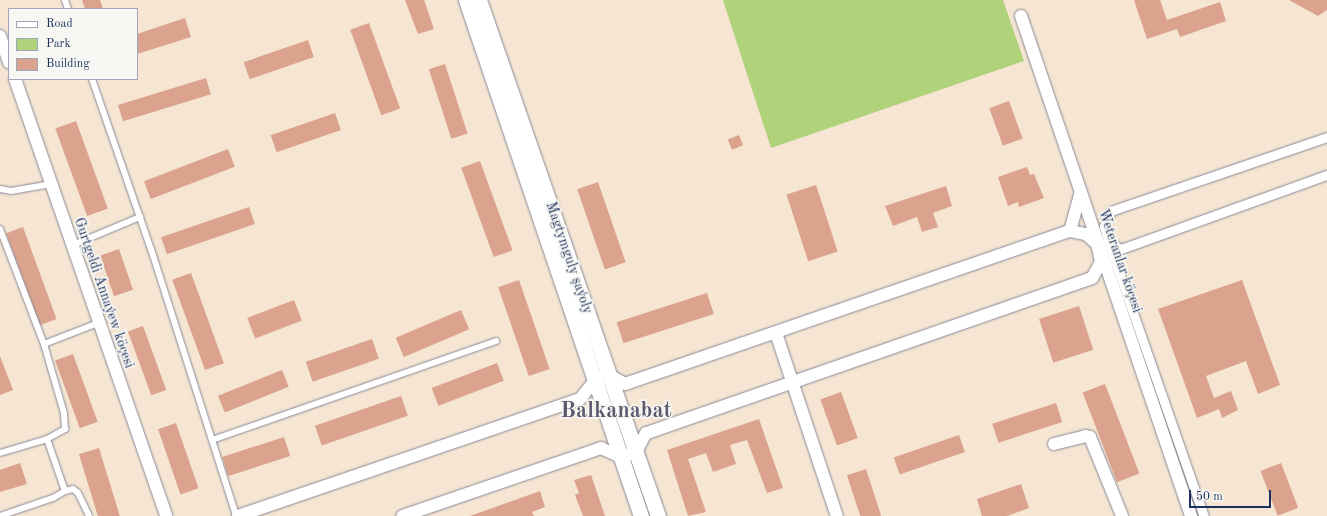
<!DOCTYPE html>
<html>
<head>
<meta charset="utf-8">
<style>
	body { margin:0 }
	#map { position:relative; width:1327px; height:516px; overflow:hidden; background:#f5e5d2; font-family:"Old Standard TT",serif }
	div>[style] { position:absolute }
	.green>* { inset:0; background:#b0d27b }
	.building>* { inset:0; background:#dba38d; transform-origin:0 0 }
	.roads { filter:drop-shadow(0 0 1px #888a98) drop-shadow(0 0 1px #888a98) }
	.service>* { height:6px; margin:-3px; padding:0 3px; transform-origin:3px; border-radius:3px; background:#fff }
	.pedestrian>* { height:9px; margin:-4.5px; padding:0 4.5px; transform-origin:4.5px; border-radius:4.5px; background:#fff }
	.minor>* { height:12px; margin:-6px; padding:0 6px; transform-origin:6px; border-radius:6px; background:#fff }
	.tertiary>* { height:15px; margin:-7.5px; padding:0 7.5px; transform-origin:7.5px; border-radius:7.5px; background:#fff }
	span { translate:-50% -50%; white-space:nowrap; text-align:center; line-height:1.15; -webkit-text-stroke:3.5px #f6f6f2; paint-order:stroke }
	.street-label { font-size:14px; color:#1b2f5e }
	.town-label { font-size:22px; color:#5e586e; font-weight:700 }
	.legend { position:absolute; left:8px; top:8px; width:130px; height:72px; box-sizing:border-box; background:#f6f6f2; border:1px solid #9ea6b7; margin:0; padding:5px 7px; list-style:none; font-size:12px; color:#1b2f5e }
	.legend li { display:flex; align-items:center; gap:8px; height:20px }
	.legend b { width:20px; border:1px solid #9ea6b7 }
	.scale { position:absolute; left:1189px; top:490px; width:82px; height:18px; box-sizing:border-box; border:2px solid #1b2f5e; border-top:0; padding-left:5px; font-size:12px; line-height:14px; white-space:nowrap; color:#1b2f5e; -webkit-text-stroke:3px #f6f6f2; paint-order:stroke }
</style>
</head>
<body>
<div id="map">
	<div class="green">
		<i style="clip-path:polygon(723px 0,1003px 0,1024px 61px,771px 148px)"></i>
	</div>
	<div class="building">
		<i style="clip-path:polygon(82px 0,100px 0,103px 9px,85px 9px)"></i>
		<i style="clip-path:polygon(405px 0,424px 0,434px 29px,418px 34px)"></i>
		<i style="clip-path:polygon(1134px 0,1160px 0,1167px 20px,1220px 2px,1226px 21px,1180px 37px,1177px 29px,1147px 39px)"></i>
		<i style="clip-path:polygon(1289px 0,1327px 0,1327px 10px,1318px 16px)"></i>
		<i style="clip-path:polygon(185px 18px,191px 37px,137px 54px,137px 34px)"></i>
		<i style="left:369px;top:23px;width:91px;height:20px;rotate:70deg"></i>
		<i style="left:308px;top:40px;width:18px;height:68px;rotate:71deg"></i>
		<i style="left:445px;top:64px;width:73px;height:17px;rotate:72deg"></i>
		<i style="left:206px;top:78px;width:17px;height:92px;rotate:73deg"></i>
		<i style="left:1009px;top:101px;width:40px;height:21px;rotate:70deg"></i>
		<i style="left:335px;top:113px;width:18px;height:68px;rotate:71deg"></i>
		<i style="left:76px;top:121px;width:93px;height:22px;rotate:70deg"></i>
		<i style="left:739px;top:135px;width:11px;height:12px;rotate:68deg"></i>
		<i style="left:228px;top:149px;width:19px;height:90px;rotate:69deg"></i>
		<i style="left:480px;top:161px;width:95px;height:20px;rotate:70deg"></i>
		<i style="clip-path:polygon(1027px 167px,1030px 175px,1034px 174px,1044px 198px,1019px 207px,1018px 202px,1008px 206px,998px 177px)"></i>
		<i style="left:598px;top:182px;width:85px;height:22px;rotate:71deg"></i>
		<i style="left:816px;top:185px;width:70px;height:31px;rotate:72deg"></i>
		<i style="clip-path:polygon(946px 186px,952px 206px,933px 213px,938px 227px,922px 232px,917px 217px,893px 226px,885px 206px)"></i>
		<i style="left:249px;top:207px;width:18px;height:93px;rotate:71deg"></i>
		<i style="left:23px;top:227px;width:98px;height:18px;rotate:70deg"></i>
		<i style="left:119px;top:249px;width:43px;height:20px;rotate:71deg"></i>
		<i style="left:191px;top:273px;width:96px;height:20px;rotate:70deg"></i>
		<i style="left:519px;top:280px;width:94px;height:22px;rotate:71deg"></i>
		<i style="clip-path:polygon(1242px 280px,1280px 385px,1258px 394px,1246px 361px,1206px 376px,1214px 398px,1231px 391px,1238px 410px,1222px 418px,1219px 409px,1197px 418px,1158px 309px)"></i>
		<i style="left:707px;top:293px;width:22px;height:95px;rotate:72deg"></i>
		<i style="left:294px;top:300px;width:22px;height:50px;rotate:69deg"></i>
		<i style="left:1079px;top:306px;width:46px;height:42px;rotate:72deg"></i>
		<i style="left:461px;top:310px;width:21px;height:71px;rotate:67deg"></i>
		<i style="left:143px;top:326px;width:68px;height:16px;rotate:70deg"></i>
		<i style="left:372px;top:339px;width:21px;height:70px;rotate:71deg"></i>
		<i style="left:73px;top:354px;width:72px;height:19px;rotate:70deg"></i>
		<i style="clip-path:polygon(0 356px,13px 390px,0 395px)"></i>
		<i style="left:497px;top:363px;width:19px;height:70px;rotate:69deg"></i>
		<i style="left:282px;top:370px;width:18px;height:69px;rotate:68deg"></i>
		<i style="left:1105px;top:384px;width:96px;height:24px;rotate:69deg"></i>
		<i style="left:841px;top:392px;width:49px;height:22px;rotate:70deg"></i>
		<i style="left:401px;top:396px;width:21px;height:91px;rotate:71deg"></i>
		<i style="left:1056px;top:403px;width:20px;height:67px;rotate:72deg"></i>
		<i style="clip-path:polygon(759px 419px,783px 488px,767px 493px,747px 440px,730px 445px,736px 464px,713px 472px,706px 453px,688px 459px,706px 512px,688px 516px,667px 450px)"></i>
		<i style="left:176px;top:423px;width:69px;height:19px;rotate:71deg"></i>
		<i style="left:959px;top:435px;width:18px;height:69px;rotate:71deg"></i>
		<i style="left:284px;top:437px;width:20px;height:65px;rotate:72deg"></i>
		<i style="left:99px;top:448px;width:71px;height:21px;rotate:73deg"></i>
		<i style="clip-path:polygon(20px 463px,27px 484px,0 492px,0 470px)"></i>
		<i style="left:1281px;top:463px;width:48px;height:22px;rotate:69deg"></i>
		<i style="left:866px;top:469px;width:49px;height:20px;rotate:72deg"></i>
		<i style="clip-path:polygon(591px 475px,605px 516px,583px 516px,575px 495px,579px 493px,574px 480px)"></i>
		<i style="clip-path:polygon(1021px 484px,1029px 508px,1007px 516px,982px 516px,977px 499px)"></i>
		<i style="clip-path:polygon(540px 491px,545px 507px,532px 512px,534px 516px,470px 516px)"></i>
	</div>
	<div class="roads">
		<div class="service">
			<i style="left:65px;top:0;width:9px;rotate:72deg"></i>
			<i style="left:92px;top:79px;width:183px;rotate:70.9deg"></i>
			<i style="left:152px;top:252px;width:277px;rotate:72.3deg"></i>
			<i style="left:0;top:189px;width:11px;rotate:10deg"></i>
			<i style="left:11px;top:191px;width:41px;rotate:-9.9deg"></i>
			<i style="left:0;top:229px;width:123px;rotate:69.1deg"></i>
			<i style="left:73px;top:245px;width:73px;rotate:-22.7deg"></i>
			<i style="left:212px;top:440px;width:301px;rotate:-19.2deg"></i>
			<i style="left:0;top:453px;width:49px;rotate:-16.6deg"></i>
			<i style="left:47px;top:439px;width:21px;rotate:-29deg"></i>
			<i style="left:65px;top:429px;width:16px;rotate:-94deg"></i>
			<i style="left:64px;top:413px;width:72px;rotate:-106.2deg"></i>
			<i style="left:44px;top:344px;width:58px;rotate:-21.3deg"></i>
			<i style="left:65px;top:491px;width:8px;rotate:-14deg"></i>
			<i style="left:73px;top:489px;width:6px;rotate:39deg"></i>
			<i style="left:78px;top:493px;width:25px;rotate:64deg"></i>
			<i style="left:0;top:516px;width:56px;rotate:-18.8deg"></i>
			<i style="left:53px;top:498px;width:14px;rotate:-30deg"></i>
			<i style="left:65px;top:491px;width:55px;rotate:-109.1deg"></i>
		</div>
		<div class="pedestrian">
			<i style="left:1327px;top:137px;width:228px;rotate:161.1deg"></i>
			<i style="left:1111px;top:211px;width:17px;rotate:115deg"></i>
			<i style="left:1104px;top:226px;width:16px;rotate:75deg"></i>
			<i style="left:1108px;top:241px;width:15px;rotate:32deg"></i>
			<i style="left:1121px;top:249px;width:219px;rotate:-19.8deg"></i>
			<i style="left:1108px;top:241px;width:291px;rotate:70.8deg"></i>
		</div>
		<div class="minor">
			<i style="left:1021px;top:16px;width:528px;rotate:71.22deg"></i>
			<i style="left:0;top:36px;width:28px;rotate:71deg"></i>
			<i style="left:15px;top:79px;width:462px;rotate:70.9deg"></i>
			<i style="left:1070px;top:231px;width:41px;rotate:-74.6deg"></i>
			<i style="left:776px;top:333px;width:193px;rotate:71.6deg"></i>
			<i style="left:1054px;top:444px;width:32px;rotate:-14deg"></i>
			<i style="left:1085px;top:436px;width:5px;rotate:11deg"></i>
			<i style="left:1090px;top:437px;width:85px;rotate:67.9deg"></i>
			<i style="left:238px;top:516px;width:361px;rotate:-18.9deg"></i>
			<i style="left:580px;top:399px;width:26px;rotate:-51deg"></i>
			<i style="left:596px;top:379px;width:14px;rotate:-17deg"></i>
			<i style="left:609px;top:375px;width:18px;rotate:29deg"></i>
			<i style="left:625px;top:384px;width:471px;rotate:-19deg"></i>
			<i style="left:1070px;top:231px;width:16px;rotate:11deg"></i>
			<i style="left:1086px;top:234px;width:15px;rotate:42deg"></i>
			<i style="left:1097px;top:244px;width:18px;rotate:77deg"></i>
			<i style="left:1101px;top:262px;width:18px;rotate:119deg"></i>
			<i style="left:1092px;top:278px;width:472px;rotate:160.8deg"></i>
			<i style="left:646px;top:433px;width:21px;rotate:118deg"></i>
			<i style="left:636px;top:452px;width:16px;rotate:162deg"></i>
			<i style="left:621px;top:457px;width:22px;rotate:-156deg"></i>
			<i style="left:601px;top:448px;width:210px;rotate:161.1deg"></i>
		</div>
		<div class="tertiary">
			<i style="left:466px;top:0;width:545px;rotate:71.27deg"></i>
			<i style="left:479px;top:0;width:546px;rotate:70.87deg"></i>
		</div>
	</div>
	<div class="street-label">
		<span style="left:569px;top:258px;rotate:71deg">Magtymguly şaýoly</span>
		<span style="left:1120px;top:261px;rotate:71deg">Weteranlar köçesi</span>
		<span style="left:104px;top:293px;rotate:71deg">Gurtgeldi Annaýew köçesi</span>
	</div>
	<div class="town-label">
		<span style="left:616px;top:412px">Balkanabat</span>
	</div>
	<ul class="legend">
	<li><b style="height:5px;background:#fff"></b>Road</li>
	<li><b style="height:11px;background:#b0d27b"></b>Park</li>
	<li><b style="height:11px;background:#dba38d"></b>Building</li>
	</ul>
	<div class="scale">50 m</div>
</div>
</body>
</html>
